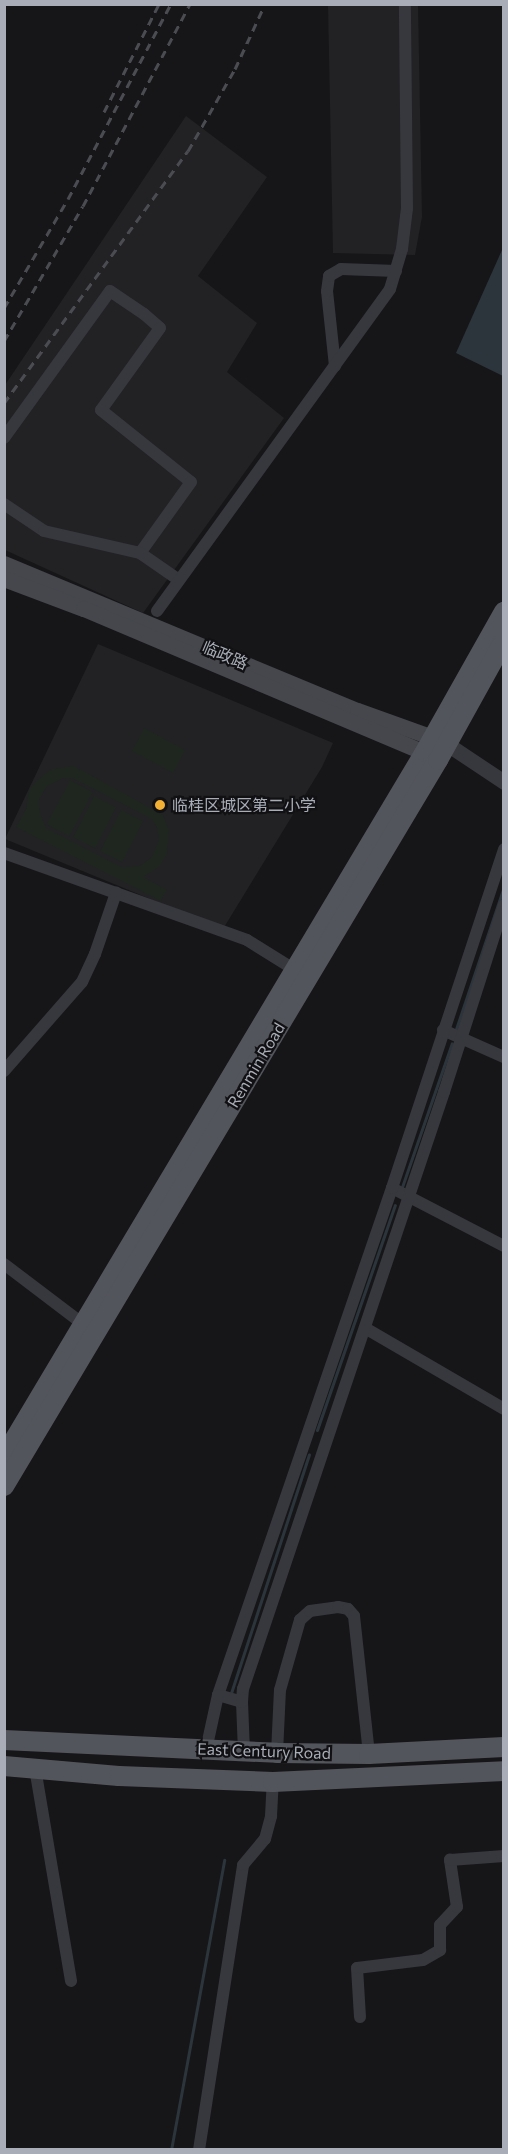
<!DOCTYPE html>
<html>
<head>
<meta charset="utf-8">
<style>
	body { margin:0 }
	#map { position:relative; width:508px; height:2154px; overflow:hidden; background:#161618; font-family:Commissioner,"Noto Sans SC",sans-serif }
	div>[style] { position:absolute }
	.built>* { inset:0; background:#222225 }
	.green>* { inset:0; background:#1e261f; transform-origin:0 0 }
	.water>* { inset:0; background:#2c353c }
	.stream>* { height:3px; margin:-1.5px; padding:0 1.5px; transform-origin:1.5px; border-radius:1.5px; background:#2c353c }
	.minor>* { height:12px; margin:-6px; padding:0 6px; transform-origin:6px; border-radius:6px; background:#37383d }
	.tertiary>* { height:15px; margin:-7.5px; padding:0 7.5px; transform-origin:7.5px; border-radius:7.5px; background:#37383d }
	.secondary>* { height:16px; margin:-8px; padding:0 8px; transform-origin:8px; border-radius:8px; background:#45474d }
	.primary>* { height:20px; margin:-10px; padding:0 10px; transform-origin:10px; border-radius:10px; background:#53555c }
	.rail>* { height:3px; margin-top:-1.5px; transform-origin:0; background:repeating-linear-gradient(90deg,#4a4c52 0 8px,transparent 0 14px) }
	.dots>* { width:16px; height:16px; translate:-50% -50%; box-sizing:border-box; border:3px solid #111113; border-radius:50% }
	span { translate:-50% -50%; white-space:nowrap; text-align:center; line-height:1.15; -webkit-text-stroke:4.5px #111113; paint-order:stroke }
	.street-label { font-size:16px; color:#a8adb8 }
	.poi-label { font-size:16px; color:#a8adb8 }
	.left { translate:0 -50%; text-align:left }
	.frame { position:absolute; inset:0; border:6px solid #a8adb8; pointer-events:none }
</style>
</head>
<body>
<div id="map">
	<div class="built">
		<i style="clip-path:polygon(328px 5px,418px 5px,422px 217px,415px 255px,333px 253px)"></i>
		<i style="clip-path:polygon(186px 116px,267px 177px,198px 276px,257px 323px,227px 372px,284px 418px,143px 613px,5px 550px,5px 385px)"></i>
		<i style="clip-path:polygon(98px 644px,333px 743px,322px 767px,223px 929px,5px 839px)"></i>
	</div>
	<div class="green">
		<i style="left:144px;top:728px;width:47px;height:26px;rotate:28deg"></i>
		<i style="clip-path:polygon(evenodd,74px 766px,163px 815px,169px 830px,167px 854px,160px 866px,143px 877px,167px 890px,161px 901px,16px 827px,26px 809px,29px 790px,37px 780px,52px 769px,74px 766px,63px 778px,74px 779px,152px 819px,157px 828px,159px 840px,152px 857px,140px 866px,121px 867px,46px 828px,40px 813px,39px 800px,47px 786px,63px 778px)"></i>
		<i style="left:70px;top:780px;width:26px;height:50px;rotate:28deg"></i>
		<i style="left:94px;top:796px;width:25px;height:46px;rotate:27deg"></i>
		<i style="left:121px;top:810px;width:25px;height:46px;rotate:27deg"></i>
	</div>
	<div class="water">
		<i style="clip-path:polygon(502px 250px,504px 250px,503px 376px,456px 353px)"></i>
	</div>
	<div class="stream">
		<i style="left:455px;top:1032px;width:154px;rotate:-71.4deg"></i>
		<i style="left:402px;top:1187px;width:152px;rotate:-70.9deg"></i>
		<i style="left:317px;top:1430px;width:238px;rotate:-70.9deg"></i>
		<i style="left:231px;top:1693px;width:251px;rotate:-71.9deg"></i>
		<i style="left:171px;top:2150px;width:295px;rotate:-79.6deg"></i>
	</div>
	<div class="minor">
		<i style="left:335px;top:366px;width:75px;rotate:-96.1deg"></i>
		<i style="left:327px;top:291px;width:15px;rotate:-82deg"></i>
		<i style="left:329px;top:276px;width:14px;rotate:-30deg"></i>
		<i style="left:341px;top:269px;width:55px;rotate:2.1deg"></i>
		<i style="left:4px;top:438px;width:181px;rotate:-54.2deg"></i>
		<i style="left:110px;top:291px;width:41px;rotate:34.1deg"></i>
		<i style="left:144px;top:314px;width:21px;rotate:41deg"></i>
		<i style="left:160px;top:328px;width:101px;rotate:125.7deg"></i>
		<i style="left:101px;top:410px;width:115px;rotate:38.7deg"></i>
		<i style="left:191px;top:482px;width:87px;rotate:125.7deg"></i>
		<i style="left:4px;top:504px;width:48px;rotate:34deg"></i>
		<i style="left:44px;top:531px;width:98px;rotate:12.9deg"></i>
		<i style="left:140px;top:553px;width:47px;rotate:34.7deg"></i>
		<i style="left:157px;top:611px;width:397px;rotate:-54.1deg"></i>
		<i style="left:390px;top:289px;width:42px;rotate:-73.3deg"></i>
		<i style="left:402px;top:249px;width:41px;rotate:-83deg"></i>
		<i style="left:407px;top:208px;width:204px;rotate:-90.6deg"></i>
		<i style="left:4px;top:853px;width:258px;rotate:19.7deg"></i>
		<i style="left:247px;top:940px;width:57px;rotate:32deg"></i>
		<i style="left:443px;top:1030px;width:67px;rotate:23.9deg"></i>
		<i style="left:4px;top:1071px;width:118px;rotate:-48.8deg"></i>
		<i style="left:82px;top:982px;width:31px;rotate:-65deg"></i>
		<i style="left:95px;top:954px;width:65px;rotate:-71deg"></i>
		<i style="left:392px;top:1188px;width:126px;rotate:27.4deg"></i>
		<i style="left:4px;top:1264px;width:99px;rotate:37.2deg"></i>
		<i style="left:365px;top:1328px;width:161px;rotate:30.2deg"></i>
		<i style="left:218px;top:1695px;width:536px;rotate:-71.06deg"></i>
		<i style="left:392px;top:1188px;width:357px;rotate:-71.7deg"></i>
		<i style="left:242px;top:1702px;width:50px;rotate:87.7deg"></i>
		<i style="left:206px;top:1750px;width:56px;rotate:-77.7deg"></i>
		<i style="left:218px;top:1695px;width:25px;rotate:16deg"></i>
		<i style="left:242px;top:1702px;width:13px;rotate:-86deg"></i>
		<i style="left:243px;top:1689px;width:630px;rotate:-71.39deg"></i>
		<i style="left:444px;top:1092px;width:196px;rotate:-72.2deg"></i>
		<i style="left:277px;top:1753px;width:63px;rotate:-87.3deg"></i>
		<i style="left:280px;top:1690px;width:73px;rotate:-74.1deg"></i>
		<i style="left:300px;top:1620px;width:13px;rotate:-42deg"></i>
		<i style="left:310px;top:1611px;width:28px;rotate:-8deg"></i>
		<i style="left:338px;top:1607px;width:10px;rotate:11deg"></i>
		<i style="left:348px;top:1609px;width:9px;rotate:49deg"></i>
		<i style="left:354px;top:1616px;width:139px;rotate:83.8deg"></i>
		<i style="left:35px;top:1768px;width:216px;rotate:80.4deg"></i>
		<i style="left:360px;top:2017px;width:49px;rotate:-93.5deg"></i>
		<i style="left:357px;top:1968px;width:66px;rotate:-6.9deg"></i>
		<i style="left:423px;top:1960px;width:20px;rotate:-30deg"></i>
		<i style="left:440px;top:1950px;width:25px;rotate:-90deg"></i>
		<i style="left:440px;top:1925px;width:25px;rotate:-47deg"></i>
		<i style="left:457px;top:1907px;width:48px;rotate:-98.5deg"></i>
		<i style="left:450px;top:1860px;width:54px;rotate:-4.2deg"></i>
		<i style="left:199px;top:2150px;width:288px;rotate:-81.2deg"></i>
		<i style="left:243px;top:1865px;width:34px;rotate:-50deg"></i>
		<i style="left:265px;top:1839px;width:24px;rotate:-75deg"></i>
		<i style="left:271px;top:1816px;width:34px;rotate:-87deg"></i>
	</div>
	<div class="tertiary">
		<i style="left:447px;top:744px;width:69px;rotate:33.7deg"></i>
	</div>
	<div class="secondary">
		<i style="left:4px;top:564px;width:383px;rotate:22.6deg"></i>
		<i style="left:358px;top:711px;width:91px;rotate:19.8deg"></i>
		<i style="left:4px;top:579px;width:85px;rotate:20.6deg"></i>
		<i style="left:84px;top:609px;width:382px;rotate:22.9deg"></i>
	</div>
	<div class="primary">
		<i style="left:4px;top:1457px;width:821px;rotate:-59.16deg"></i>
		<i style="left:425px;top:752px;width:161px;rotate:-60.6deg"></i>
		<i style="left:4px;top:1486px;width:846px;rotate:-59.13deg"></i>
		<i style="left:438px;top:760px;width:136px;rotate:-61deg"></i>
		<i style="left:4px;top:1740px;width:273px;rotate:2.7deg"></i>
		<i style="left:277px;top:1753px;width:92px;rotate:0.6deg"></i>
		<i style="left:369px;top:1754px;width:135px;rotate:-3deg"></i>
		<i style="left:4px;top:1766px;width:115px;rotate:5deg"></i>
		<i style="left:119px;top:1776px;width:154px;rotate:2.2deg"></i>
		<i style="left:273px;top:1782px;width:231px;rotate:-2.7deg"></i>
	</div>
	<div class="rail">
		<i style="left:104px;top:112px;width:121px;rotate:-63deg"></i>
		<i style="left:4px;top:308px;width:126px;rotate:-59.6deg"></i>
		<i style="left:68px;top:199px;width:221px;rotate:-62.2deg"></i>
		<i style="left:4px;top:341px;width:156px;rotate:-59.7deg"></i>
		<i style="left:83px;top:206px;width:229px;rotate:-62.1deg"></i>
		<i style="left:4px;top:403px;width:312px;rotate:-53.9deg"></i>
		<i style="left:188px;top:151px;width:95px;rotate:-60.2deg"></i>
		<i style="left:235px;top:69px;width:72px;rotate:-65.2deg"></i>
	</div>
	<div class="dots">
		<i style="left:160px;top:805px;background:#f2b134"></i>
	</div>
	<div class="street-label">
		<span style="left:225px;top:655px;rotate:23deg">临政路</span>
		<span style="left:256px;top:1065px;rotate:-59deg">Renmin Road</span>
		<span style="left:264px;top:1751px;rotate:2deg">East Century Road</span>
	</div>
	<div class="poi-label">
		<span class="left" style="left:172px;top:805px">临桂区城区第二小学</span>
	</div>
	<div class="frame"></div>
</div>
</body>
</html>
